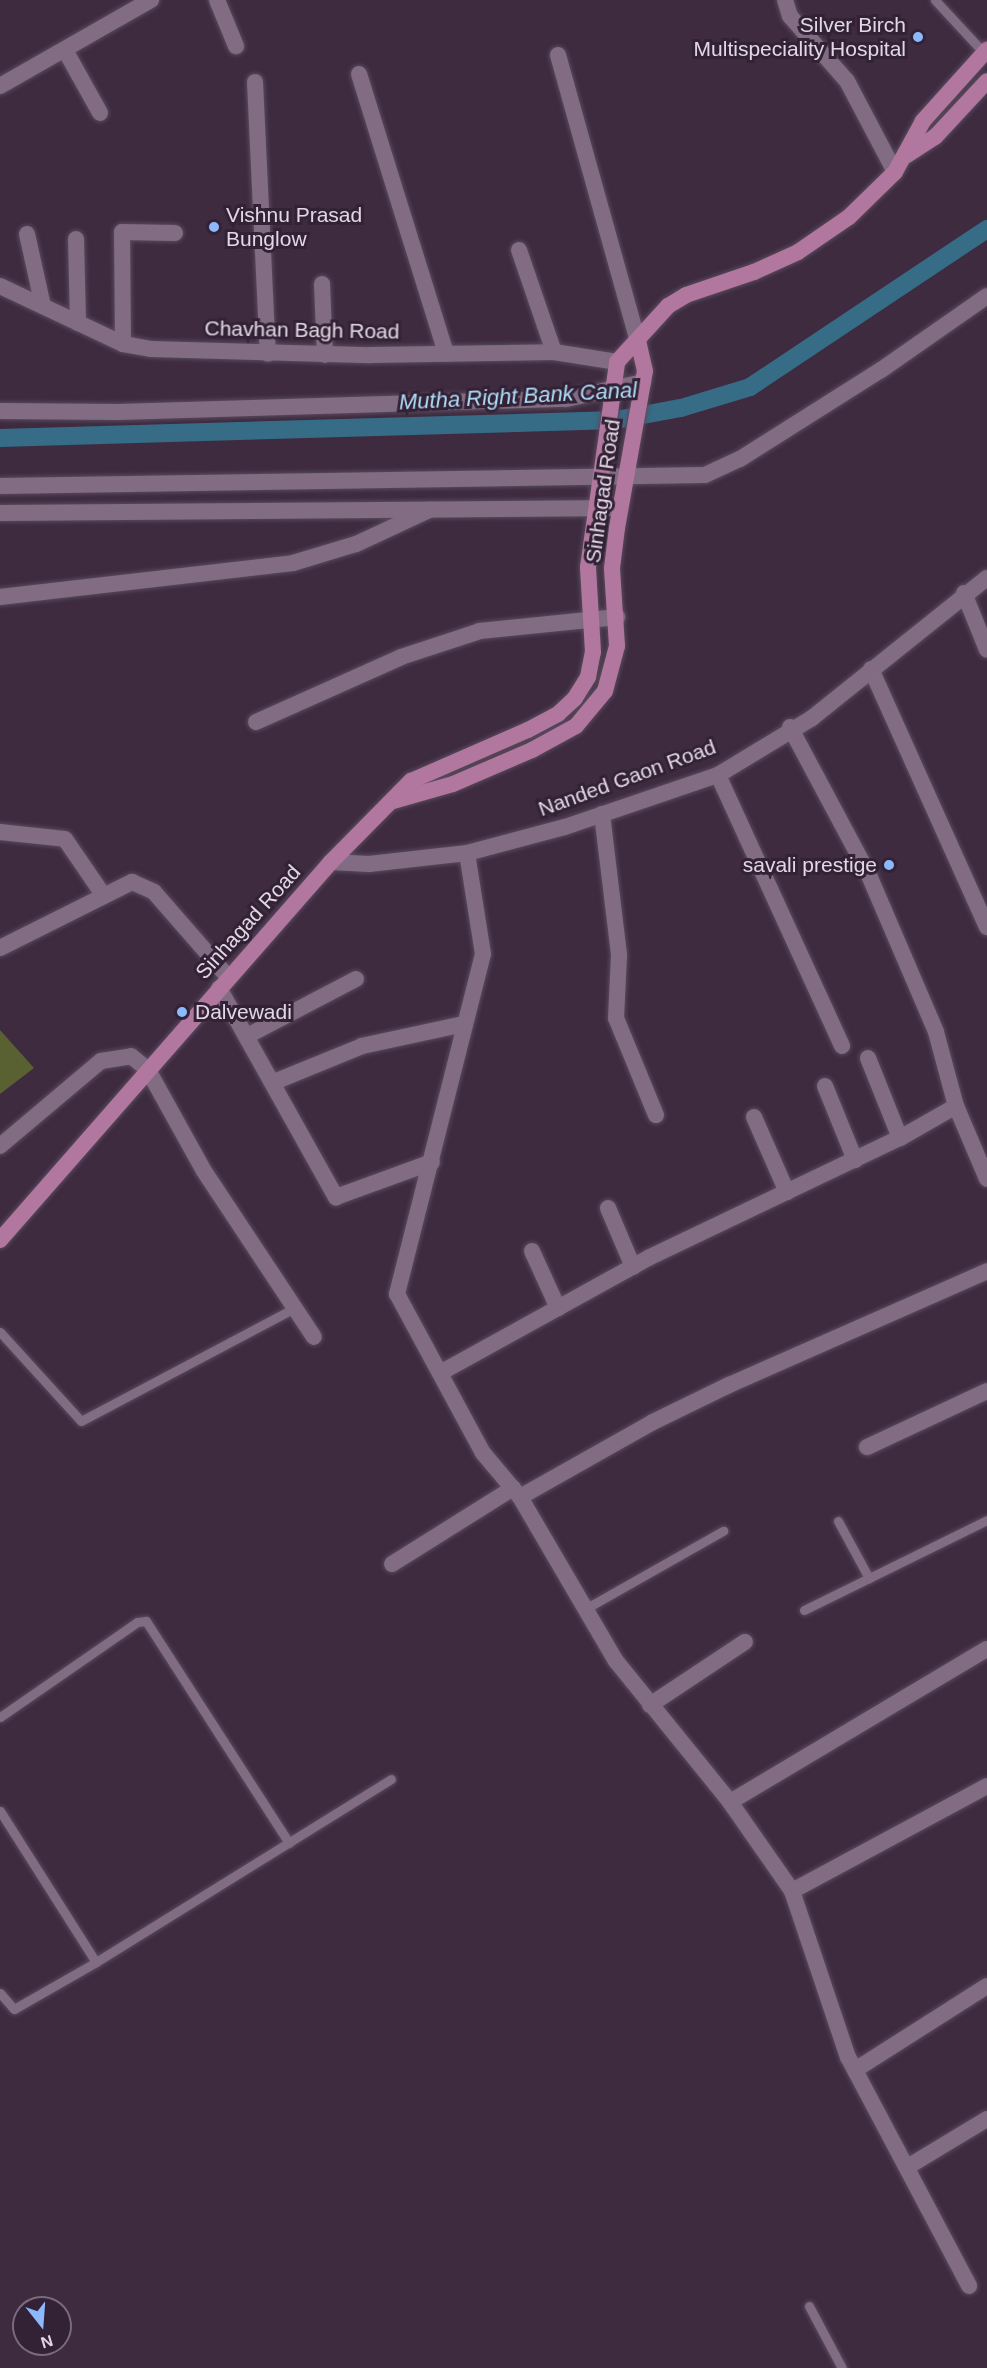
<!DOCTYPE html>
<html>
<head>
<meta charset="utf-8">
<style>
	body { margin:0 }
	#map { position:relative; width:987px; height:2368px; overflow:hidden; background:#3e2b40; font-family:Arial,sans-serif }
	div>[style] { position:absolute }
	.green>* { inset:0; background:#596132 }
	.canal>* { height:18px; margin:-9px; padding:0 9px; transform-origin:9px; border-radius:9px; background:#376c87 }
	.roads { filter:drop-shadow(0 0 2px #594a5c) drop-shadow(0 0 2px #594a5c) }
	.service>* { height:9px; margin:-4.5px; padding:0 4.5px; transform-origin:4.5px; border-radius:4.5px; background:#816c84 }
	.minor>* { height:16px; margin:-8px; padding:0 8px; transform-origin:8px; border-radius:8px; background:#816c84 }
	.tertiary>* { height:16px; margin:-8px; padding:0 8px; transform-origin:8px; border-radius:8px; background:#816c84 }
	.primary>* { height:16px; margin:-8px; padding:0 8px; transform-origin:8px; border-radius:8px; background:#b2779e }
	.dots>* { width:16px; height:16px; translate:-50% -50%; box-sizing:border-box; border:3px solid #332236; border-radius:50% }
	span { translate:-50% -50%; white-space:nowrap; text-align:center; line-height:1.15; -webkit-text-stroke:6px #332236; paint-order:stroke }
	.poi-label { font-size:21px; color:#e2d7e4 }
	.right { translate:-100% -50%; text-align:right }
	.left { translate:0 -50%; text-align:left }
	.street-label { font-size:21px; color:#e2d7e4 }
	.water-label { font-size:22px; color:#addcf6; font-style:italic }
	.north { position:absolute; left:12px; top:2296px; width:60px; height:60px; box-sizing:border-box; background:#332236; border:2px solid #796a7c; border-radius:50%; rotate:163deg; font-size:16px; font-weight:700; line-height:24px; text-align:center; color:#e2d7e4 }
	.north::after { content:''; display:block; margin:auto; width:21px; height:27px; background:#8bb9fc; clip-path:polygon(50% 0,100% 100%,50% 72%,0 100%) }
</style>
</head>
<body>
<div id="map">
	<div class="green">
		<i style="clip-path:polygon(0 1030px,34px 1068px,0 1094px)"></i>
	</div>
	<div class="canal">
		<i style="left:0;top:438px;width:616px;rotate:-1.67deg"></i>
		<i style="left:616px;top:420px;width:66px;rotate:-10.5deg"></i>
		<i style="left:681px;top:408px;width:72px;rotate:-16.9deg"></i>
		<i style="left:750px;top:387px;width:285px;rotate:-33.7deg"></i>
	</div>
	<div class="roads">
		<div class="service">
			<i style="left:935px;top:0;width:72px;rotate:47.2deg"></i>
			<i style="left:0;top:1332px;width:120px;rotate:47.7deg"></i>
			<i style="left:81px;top:1421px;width:241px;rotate:-27.9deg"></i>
			<i style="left:838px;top:1521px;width:65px;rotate:61.5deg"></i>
			<i style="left:585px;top:1609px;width:159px;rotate:-29.5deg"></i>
			<i style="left:804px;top:1610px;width:204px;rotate:-26.2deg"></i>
			<i style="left:0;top:1717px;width:167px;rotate:-34.7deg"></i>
			<i style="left:137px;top:1622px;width:9px;rotate:-6deg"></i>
			<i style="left:146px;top:1621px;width:264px;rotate:57.2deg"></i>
			<i style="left:0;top:1811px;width:179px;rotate:57.6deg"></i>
			<i style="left:0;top:1993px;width:21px;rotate:49deg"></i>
			<i style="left:14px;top:2009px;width:95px;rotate:-29.8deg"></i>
			<i style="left:96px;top:1962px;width:347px;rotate:-31.8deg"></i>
			<i style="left:809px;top:2306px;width:70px;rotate:62deg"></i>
		</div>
		<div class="minor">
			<i style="left:217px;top:0;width:50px;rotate:67.6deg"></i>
			<i style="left:785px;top:0;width:17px;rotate:73deg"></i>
			<i style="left:790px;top:16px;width:86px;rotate:48.8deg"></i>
			<i style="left:847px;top:81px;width:103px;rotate:62.2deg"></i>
			<i style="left:65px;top:50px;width:72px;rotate:60.9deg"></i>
			<i style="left:558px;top:55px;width:297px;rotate:74.4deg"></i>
			<i style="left:359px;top:74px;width:293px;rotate:72.7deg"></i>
			<i style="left:255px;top:82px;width:272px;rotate:87.3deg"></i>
			<i style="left:0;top:86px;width:174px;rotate:-29.7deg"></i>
			<i style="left:27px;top:234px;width:74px;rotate:77.5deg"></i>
			<i style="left:76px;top:239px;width:84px;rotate:88.6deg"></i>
			<i style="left:519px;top:250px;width:108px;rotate:71.1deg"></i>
			<i style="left:322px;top:284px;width:71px;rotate:87.6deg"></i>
			<i style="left:123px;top:344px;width:112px;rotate:-90.5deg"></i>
			<i style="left:122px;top:232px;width:53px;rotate:1.1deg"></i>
			<i style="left:0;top:411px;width:118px;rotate:0.5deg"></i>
			<i style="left:118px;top:412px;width:448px;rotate:-1.7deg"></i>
			<i style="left:566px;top:399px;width:79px;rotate:-12.4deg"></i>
			<i style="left:0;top:486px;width:705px;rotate:-0.89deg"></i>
			<i style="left:705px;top:475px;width:38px;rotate:-25deg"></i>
			<i style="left:740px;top:459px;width:167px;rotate:-32.3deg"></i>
			<i style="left:881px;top:370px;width:129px;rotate:-34.9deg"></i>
			<i style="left:0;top:513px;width:620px;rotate:-0.46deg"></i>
			<i style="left:964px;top:593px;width:61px;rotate:68deg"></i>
			<i style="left:0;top:597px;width:295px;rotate:-6.6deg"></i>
			<i style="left:293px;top:563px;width:66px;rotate:-16.8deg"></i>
			<i style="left:356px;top:544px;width:81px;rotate:-25deg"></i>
			<i style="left:871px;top:669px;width:283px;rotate:65.8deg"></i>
			<i style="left:256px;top:722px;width:159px;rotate:-24.1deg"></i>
			<i style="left:401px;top:657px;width:83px;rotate:-18.2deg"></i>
			<i style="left:480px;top:631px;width:138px;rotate:-5.8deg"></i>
			<i style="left:790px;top:727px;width:166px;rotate:61.9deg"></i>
			<i style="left:868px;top:873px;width:173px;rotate:66.8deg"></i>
			<i style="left:936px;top:1032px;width:77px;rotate:74.9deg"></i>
			<i style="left:956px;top:1106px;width:79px;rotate:67deg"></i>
			<i style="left:718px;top:775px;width:298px;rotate:65.4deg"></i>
			<i style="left:602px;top:814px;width:142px;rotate:83.1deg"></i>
			<i style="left:619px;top:955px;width:63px;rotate:92.7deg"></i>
			<i style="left:616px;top:1018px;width:105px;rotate:67.6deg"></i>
			<i style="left:0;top:832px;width:65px;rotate:6.1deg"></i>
			<i style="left:65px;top:839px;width:69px;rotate:55.6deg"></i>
			<i style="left:467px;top:853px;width:102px;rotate:81deg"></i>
			<i style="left:483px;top:954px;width:351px;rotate:104.2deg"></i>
			<i style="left:397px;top:1294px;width:181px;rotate:61.6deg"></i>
			<i style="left:483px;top:1453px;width:57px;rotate:49.9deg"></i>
			<i style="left:520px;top:1497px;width:190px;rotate:59.7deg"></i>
			<i style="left:616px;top:1661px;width:181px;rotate:51deg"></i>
			<i style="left:730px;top:1802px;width:108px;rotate:55.1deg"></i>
			<i style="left:792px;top:1891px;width:175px;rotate:71.4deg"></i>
			<i style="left:848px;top:2057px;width:259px;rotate:62.1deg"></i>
			<i style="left:331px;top:862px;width:38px;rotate:3deg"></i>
			<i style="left:369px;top:864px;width:99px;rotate:-6.4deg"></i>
			<i style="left:467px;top:853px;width:101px;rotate:-14.9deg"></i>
			<i style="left:565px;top:827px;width:162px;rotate:-18.8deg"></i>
			<i style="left:718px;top:775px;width:110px;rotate:-31.2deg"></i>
			<i style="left:812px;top:718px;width:224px;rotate:-38.7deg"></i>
			<i style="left:0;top:948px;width:148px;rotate:-26.6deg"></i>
			<i style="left:132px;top:882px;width:24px;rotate:24deg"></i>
			<i style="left:154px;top:892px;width:114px;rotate:48.9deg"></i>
			<i style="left:219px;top:988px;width:240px;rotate:60.8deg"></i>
			<i style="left:336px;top:1197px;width:102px;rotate:-20deg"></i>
			<i style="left:247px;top:1036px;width:123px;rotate:-27.6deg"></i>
			<i style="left:868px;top:1058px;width:86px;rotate:68.2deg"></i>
			<i style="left:274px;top:1082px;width:95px;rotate:-22.2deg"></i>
			<i style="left:362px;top:1046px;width:104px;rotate:-12.2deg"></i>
			<i style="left:825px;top:1086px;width:80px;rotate:67.9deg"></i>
			<i style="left:754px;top:1117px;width:82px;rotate:66.3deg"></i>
			<i style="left:0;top:1146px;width:132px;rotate:-40.1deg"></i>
			<i style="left:101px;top:1061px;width:30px;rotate:-9deg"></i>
			<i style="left:131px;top:1056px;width:22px;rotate:39deg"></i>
			<i style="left:148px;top:1070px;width:115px;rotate:61deg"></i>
			<i style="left:204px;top:1171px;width:199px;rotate:56.5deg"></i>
			<i style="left:608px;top:1208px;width:64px;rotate:67deg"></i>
			<i style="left:532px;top:1251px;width:63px;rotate:65.5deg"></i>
			<i style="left:440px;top:1373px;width:240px;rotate:-28.9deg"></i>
			<i style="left:650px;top:1257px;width:277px;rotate:-25.5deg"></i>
			<i style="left:900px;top:1138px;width:64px;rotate:-29.7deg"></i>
			<i style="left:867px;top:1447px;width:132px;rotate:-25deg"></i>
			<i style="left:520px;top:1497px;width:153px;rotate:-29.4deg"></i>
			<i style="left:653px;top:1422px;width:85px;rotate:-26deg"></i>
			<i style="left:729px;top:1385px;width:282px;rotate:-23.8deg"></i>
			<i style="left:392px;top:1564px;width:143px;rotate:-32.1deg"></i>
			<i style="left:650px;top:1705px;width:114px;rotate:-33.6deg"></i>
			<i style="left:730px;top:1802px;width:299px;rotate:-30.8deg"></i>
			<i style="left:792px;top:1891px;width:221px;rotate:-28.3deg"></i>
			<i style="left:855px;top:2070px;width:156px;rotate:-32.5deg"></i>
			<i style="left:909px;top:2166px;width:91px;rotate:-31.1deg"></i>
		</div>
		<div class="tertiary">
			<i style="left:0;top:286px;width:136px;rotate:25.2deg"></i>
			<i style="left:123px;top:344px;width:28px;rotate:10deg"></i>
			<i style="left:151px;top:349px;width:220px;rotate:1.6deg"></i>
			<i style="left:371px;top:355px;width:183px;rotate:-0.9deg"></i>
			<i style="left:554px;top:352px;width:64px;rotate:9deg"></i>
		</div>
		<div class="primary">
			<i style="left:907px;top:155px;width:33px;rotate:-33deg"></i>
			<i style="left:935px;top:137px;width:76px;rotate:-47.1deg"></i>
			<i style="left:393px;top:801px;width:62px;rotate:-15.8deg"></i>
			<i style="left:453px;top:784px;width:86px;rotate:-23.3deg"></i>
			<i style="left:532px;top:750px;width:50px;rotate:-28.6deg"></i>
			<i style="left:576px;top:726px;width:45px;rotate:-50.4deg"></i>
			<i style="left:605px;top:691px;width:47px;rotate:-75.1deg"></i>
			<i style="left:617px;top:646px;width:78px;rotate:-93.7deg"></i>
			<i style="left:612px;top:568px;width:40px;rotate:-82.9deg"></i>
			<i style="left:617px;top:528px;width:159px;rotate:-79.9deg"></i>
			<i style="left:645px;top:371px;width:31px;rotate:-103deg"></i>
			<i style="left:0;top:1240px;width:502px;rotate:-48.79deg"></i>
			<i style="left:331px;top:862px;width:114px;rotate:-45.4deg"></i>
			<i style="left:411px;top:781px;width:128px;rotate:-23.6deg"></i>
			<i style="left:528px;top:730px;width:34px;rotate:-28deg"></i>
			<i style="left:558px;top:714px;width:23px;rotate:-43deg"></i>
			<i style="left:575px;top:698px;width:25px;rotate:-58deg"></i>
			<i style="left:588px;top:677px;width:25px;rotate:-79deg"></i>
			<i style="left:593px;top:652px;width:85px;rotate:-93.4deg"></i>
			<i style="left:588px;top:567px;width:207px;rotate:-81.9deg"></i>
			<i style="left:617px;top:362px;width:76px;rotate:-47.7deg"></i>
			<i style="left:668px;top:306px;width:21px;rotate:-31deg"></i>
			<i style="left:686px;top:295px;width:72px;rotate:-18.7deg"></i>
			<i style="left:754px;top:272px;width:48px;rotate:-24.4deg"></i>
			<i style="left:798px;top:252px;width:62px;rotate:-34.5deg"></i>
			<i style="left:849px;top:217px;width:64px;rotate:-44.4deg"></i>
			<i style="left:895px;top:172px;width:58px;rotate:-61.2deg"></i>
			<i style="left:923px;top:121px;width:96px;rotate:-48deg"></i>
		</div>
	</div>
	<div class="dots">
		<i style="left:918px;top:37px;background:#8bb9fc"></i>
		<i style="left:214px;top:227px;background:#8bb9fc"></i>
		<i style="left:889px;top:865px;background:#8bb9fc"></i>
		<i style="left:182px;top:1012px;background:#8bb9fc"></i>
	</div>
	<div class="poi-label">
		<span class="right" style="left:906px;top:37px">Silver Birch<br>Multispeciality Hospital</span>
		<span class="left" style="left:226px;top:227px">Vishnu Prasad<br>Bunglow</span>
		<span class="right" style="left:877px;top:865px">savali prestige</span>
		<span class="left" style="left:195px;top:1012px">Dalvewadi</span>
	</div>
	<div class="street-label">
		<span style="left:302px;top:330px;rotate:1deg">Chavhan Bagh Road</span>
		<span style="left:603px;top:491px;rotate:-82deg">Sinhagad Road</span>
		<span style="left:627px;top:778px;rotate:-20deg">Nanded Gaon Road</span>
		<span style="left:248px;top:922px;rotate:-48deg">Sinhagad Road</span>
	</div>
	<div class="water-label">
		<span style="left:518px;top:396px;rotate:-3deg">Mutha Right Bank Canal</span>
	</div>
	<div class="north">N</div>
</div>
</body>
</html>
